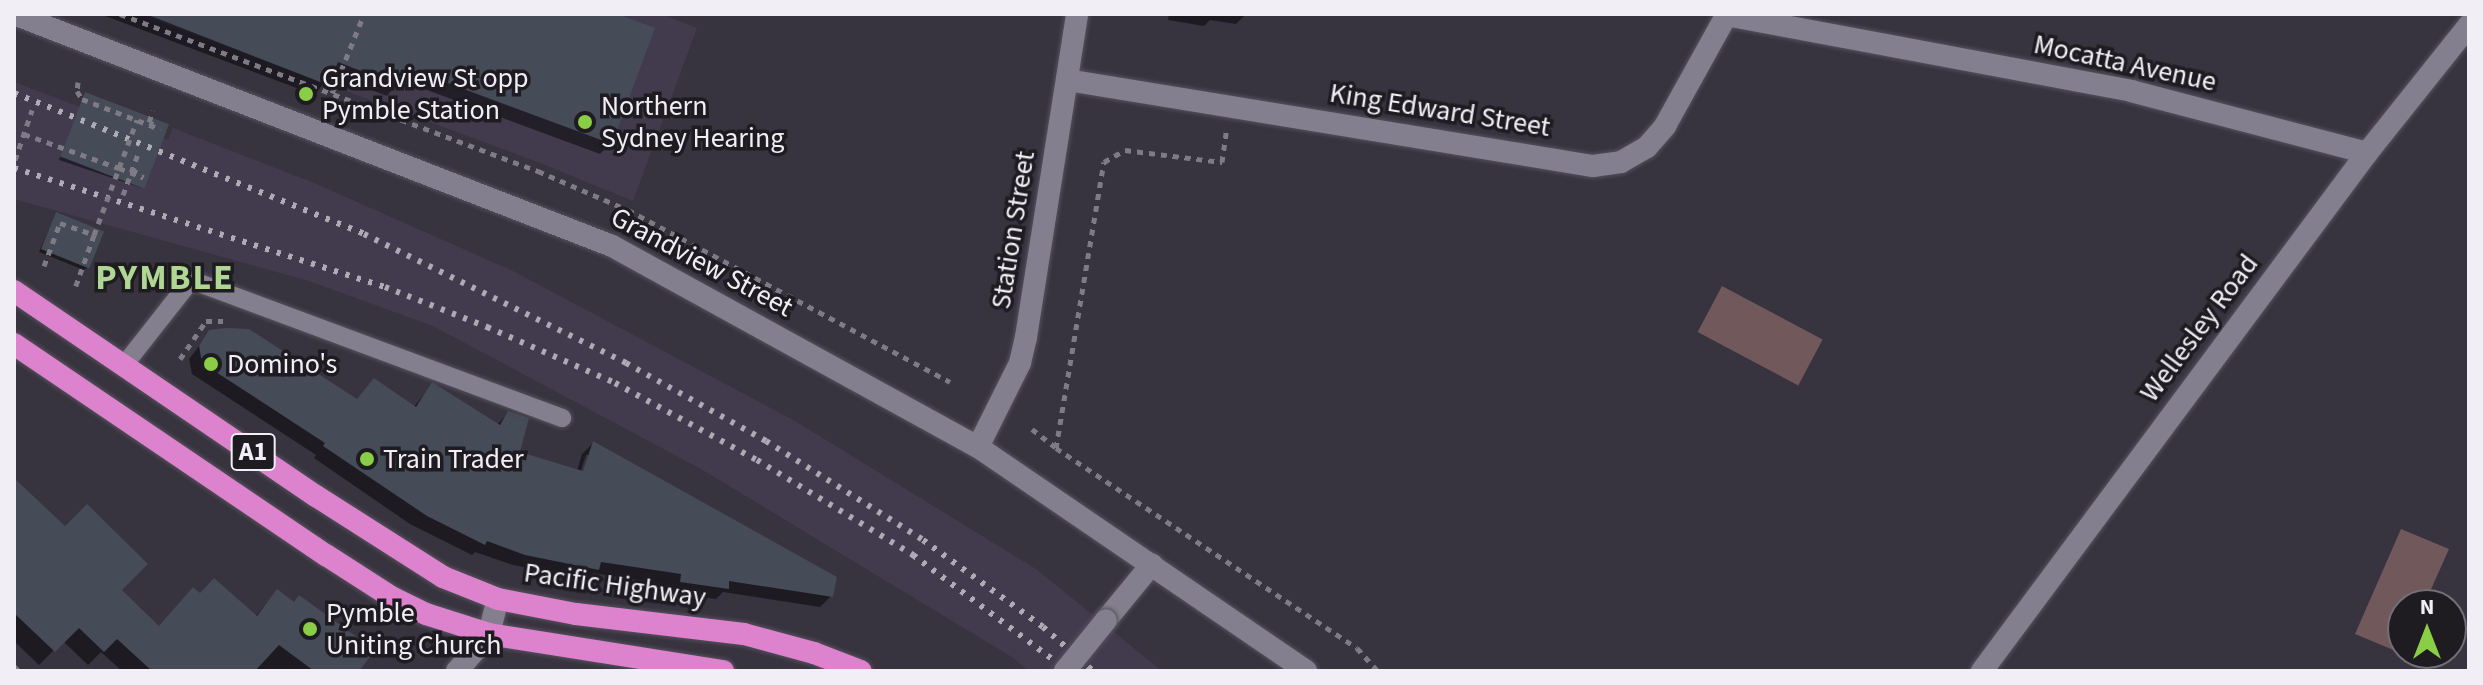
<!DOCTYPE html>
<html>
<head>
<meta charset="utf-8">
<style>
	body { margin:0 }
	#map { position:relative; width:2483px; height:685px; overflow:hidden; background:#37333f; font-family:"Source Sans 3",sans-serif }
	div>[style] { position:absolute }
	.built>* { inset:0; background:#423b4e }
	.green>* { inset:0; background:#70585b; transform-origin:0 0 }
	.shadow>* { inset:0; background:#0007 }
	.building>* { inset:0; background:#454b57; transform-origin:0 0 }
	.path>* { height:5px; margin-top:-2.5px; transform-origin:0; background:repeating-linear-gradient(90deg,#7f7b86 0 6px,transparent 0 12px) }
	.roads { filter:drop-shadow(0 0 2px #56515c) drop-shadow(0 0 2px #56515c) }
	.service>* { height:18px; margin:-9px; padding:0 9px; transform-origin:9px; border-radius:9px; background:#847f8e }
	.minor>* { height:22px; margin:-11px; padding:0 11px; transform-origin:11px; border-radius:11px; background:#847f8e }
	.tertiary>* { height:22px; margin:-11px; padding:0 11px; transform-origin:11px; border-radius:11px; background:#847f8e }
	.trunk>* { height:22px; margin:-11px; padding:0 11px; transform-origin:11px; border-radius:11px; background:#dd82cc }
	.rail>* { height:6px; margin-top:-3px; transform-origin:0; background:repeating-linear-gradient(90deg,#aeabb5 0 4px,transparent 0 12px) }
	.path-bridge>* { height:5px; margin-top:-2.5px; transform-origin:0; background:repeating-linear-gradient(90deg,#7f7b86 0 6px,transparent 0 12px) }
	.bridges { filter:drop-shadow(0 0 2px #56515c) drop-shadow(0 0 2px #56515c) }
	.minor-bridge>* { height:22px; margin:-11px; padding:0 11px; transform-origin:11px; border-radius:11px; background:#847f8e }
	.dots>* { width:22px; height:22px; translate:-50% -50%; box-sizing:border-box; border:4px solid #1e1c21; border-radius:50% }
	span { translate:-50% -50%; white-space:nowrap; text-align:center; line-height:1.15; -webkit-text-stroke:7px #1e1c21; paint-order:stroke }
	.shield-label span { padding:2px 6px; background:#1e1c21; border:2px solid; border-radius:6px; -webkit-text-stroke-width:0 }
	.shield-label { font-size:26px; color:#f1eef6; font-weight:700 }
	.street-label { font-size:28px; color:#f1eef6 }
	.poi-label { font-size:28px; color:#f1eef6 }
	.left { translate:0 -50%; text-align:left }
	.district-label { font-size:36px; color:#afd692; font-weight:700; letter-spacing:2px }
	.frame { position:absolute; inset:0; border:16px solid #f1eef6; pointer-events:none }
	.north { position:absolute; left:2387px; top:589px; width:80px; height:80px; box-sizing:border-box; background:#1e1c21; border:2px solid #727076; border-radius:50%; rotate:0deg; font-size:22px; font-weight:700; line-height:32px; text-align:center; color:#f1eef6 }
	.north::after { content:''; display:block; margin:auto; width:28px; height:36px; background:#8ace47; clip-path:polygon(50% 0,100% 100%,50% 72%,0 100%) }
</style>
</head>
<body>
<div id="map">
	<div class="built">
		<i style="clip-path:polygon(139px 14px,661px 14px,697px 28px,633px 201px,540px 163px)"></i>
		<i style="clip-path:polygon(14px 82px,168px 140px,173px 128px,314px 183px,513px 271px,795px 421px,1036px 569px,1162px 671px,1028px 671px,1015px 659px,701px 469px,433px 326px,309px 281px,14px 199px)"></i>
	</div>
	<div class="green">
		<i style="left:1722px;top:286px;width:114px;height:52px;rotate:28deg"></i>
		<i style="clip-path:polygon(2401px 529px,2449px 549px,2424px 605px,2403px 605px,2403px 654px,2355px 634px)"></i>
	</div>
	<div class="shadow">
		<i style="clip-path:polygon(100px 14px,610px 14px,611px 143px,600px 154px,400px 80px,387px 96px,330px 74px,315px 95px)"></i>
		<i style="clip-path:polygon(1169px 14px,1246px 14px,1236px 24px,1210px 20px,1204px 26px,1168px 20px)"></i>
		<i style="clip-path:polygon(85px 94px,145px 184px,142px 188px,59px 160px)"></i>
		<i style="clip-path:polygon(56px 214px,88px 267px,84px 270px,39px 252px)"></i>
		<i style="clip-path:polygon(evenodd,210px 332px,356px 401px,413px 408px,432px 385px,497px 425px,508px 413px,517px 453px,577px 471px,582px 454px,593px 443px,831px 596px,820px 607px,723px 592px,716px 599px,670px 592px,671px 585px,593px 573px,586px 580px,513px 565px,475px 552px,472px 555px,410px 524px,314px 458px,316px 455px,192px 374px,189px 359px,210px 332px,586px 455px,590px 455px,582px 481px,578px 480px,586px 455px)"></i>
		<i style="clip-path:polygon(14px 480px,158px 628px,255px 617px,277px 591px,357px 671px,122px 671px,101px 652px,88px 665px,63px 641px,39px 665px,14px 641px)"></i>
	</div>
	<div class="building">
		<i style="clip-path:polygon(146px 14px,617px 14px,655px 28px,612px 144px,407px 68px,399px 86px,338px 62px,328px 85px)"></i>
		<i style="left:85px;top:92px;width:90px;height:69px;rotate:21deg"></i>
		<i style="left:56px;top:212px;width:52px;height:40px;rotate:22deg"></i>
		<i style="clip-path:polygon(226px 328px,249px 329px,357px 399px,374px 378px,416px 407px,432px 382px,500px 425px,508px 411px,529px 418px,520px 452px,583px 471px,593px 441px,837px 577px,833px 597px,729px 581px,729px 589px,680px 582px,681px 574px,601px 562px,599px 570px,525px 555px,487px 541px,485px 545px,397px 501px,427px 516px,323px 446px,325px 443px,202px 363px,199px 346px,209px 330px)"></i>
		<i style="clip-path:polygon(14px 478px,65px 526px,87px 504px,148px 564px,122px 590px,159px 626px,193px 587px,200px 593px,214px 578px,257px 616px,277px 589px,294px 602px,299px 595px,375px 650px,359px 671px,314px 671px,279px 645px,255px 671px,152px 671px,117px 639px,104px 652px,79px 628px,55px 652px,14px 613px)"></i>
	</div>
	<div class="path">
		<i style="left:120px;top:14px;width:447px;rotate:20.6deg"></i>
		<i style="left:538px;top:171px;width:98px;rotate:23.4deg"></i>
		<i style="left:628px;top:210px;width:365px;rotate:28.1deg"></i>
		<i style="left:78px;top:82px;width:9px;rotate:96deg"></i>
		<i style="left:77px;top:91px;width:9px;rotate:58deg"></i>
		<i style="left:82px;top:99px;width:84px;rotate:21deg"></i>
		<i style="left:332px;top:93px;width:85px;rotate:-67.9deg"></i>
		<i style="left:153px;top:124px;width:4px;rotate:-153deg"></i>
		<i style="left:149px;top:122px;width:12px;rotate:-70deg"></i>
		<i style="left:24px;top:134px;width:101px;rotate:19.7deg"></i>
		<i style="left:15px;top:160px;width:53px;rotate:-71.2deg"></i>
		<i style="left:132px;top:169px;width:14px;rotate:36deg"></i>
		<i style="left:123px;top:195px;width:47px;rotate:-70deg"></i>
		<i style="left:44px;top:266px;width:46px;rotate:-69.6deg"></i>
		<i style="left:60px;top:223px;width:36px;rotate:19deg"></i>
		<i style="left:94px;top:235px;width:56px;rotate:109.7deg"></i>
		<i style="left:180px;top:359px;width:46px;rotate:-55.6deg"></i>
		<i style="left:206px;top:321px;width:17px"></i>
		<i style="left:1032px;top:429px;width:31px;rotate:38deg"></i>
		<i style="left:1056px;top:448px;width:361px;rotate:33.6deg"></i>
		<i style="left:1357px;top:648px;width:31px;rotate:48deg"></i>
		<i style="left:1056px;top:448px;width:290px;rotate:-80.5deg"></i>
		<i style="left:1104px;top:162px;width:24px;rotate:-30deg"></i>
		<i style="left:1125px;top:150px;width:98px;rotate:7.1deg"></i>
		<i style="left:1222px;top:162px;width:30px;rotate:-82deg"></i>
		<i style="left:14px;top:666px;width:7px;rotate:45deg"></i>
	</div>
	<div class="roads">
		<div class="service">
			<i style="left:125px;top:364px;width:107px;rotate:-51.8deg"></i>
			<i style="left:191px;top:280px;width:396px;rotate:20.4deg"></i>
		</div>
		<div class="minor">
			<i style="left:14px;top:14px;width:641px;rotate:21.2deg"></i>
			<i style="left:612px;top:246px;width:418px;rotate:28.8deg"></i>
			<i style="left:978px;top:447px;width:397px;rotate:34.3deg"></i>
			<i style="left:1726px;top:15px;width:412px;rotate:10.6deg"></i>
			<i style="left:2131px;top:91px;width:244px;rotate:14.7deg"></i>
			<i style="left:1067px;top:80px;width:533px;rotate:9.29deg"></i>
			<i style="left:1593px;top:166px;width:28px;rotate:-8deg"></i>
			<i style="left:1621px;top:162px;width:30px;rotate:-30deg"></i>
			<i style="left:1647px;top:147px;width:28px;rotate:-49deg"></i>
			<i style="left:1665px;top:126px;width:128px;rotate:-61deg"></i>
			<i style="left:978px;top:447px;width:94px;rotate:-63.4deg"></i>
			<i style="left:1020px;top:363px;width:27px;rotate:-77deg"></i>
			<i style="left:1026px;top:337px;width:327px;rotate:-81deg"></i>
			<i style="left:1106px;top:620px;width:72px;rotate:-50.6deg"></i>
			<i style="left:1982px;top:671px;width:645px;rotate:-53.38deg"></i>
			<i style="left:2367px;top:153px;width:164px;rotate:-51.4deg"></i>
		</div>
		<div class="tertiary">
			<i style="left:457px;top:671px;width:49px;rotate:-49.1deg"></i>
			<i style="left:489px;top:634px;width:36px;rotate:-76deg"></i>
		</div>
		<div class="trunk">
			<i style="left:14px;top:291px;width:365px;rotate:34.2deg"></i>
			<i style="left:316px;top:496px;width:151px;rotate:32.5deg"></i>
			<i style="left:443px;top:577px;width:59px;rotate:21.8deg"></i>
			<i style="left:498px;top:599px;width:79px;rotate:10.9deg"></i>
			<i style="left:576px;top:614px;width:169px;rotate:6.8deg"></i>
			<i style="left:744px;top:634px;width:73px;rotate:15.2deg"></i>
			<i style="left:814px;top:653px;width:50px;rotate:21deg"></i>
			<i style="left:14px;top:344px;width:377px;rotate:34.1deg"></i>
			<i style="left:326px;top:555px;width:80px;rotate:32.7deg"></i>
			<i style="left:393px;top:598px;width:37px;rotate:26deg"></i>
			<i style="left:426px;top:614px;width:66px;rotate:17.6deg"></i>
			<i style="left:489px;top:634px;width:237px;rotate:9deg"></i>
		</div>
	</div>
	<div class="rail">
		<i style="left:14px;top:93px;width:377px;rotate:21.9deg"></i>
		<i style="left:364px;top:234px;width:292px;rotate:26.2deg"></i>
		<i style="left:626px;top:363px;width:160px;rotate:29.1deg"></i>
		<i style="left:766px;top:441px;width:186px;rotate:32.2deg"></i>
		<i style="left:923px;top:540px;width:148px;rotate:35.9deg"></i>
		<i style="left:1043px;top:627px;width:67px;rotate:41.3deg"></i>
		<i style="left:14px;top:168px;width:390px;rotate:17.8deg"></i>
		<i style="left:385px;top:287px;width:110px;rotate:21.4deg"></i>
		<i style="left:487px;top:327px;width:140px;rotate:23.6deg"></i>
		<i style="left:615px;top:383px;width:162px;rotate:28.5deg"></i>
		<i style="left:757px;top:460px;width:183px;rotate:31.3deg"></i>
		<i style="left:913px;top:555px;width:194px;rotate:36.8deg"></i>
	</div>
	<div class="path-bridge">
		<i style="left:119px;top:168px;width:26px;rotate:21deg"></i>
		<i style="left:94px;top:235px;width:123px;rotate:-69.5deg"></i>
	</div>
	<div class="bridges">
		<div class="minor-bridge">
			<i style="left:1065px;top:671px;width:65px;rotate:-51.2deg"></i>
		</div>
	</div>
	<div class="dots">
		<i style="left:306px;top:94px;background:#8ace47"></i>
		<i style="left:585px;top:122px;background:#8ace47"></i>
		<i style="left:211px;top:364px;background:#8ace47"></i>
		<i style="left:367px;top:459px;background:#8ace47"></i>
		<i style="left:310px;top:629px;background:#8ace47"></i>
	</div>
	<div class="shield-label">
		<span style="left:253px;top:452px">A1</span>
	</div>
	<div class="street-label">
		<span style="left:2125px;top:63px;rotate:12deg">Mocatta Avenue</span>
		<span style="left:1440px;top:110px;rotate:9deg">King Edward Street</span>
		<span style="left:1013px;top:230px;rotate:-81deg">Station Street</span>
		<span style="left:702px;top:262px;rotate:28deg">Grandview Street</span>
		<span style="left:2199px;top:328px;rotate:-53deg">Wellesley Road</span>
		<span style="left:615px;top:585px;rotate:8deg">Pacific Highway</span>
	</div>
	<div class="poi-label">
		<span class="left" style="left:322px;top:94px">Grandview St opp<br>Pymble Station</span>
		<span class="left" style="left:601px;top:122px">Northern<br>Sydney Hearing</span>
		<span class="left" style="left:227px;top:364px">Domino's</span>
		<span class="left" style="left:383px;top:459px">Train Trader</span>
		<span class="left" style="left:326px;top:629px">Pymble<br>Uniting Church</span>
	</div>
	<div class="district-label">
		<span style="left:165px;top:278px">PYMBLE</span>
	</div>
	<div class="frame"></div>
	<div class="north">N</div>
</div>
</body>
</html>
